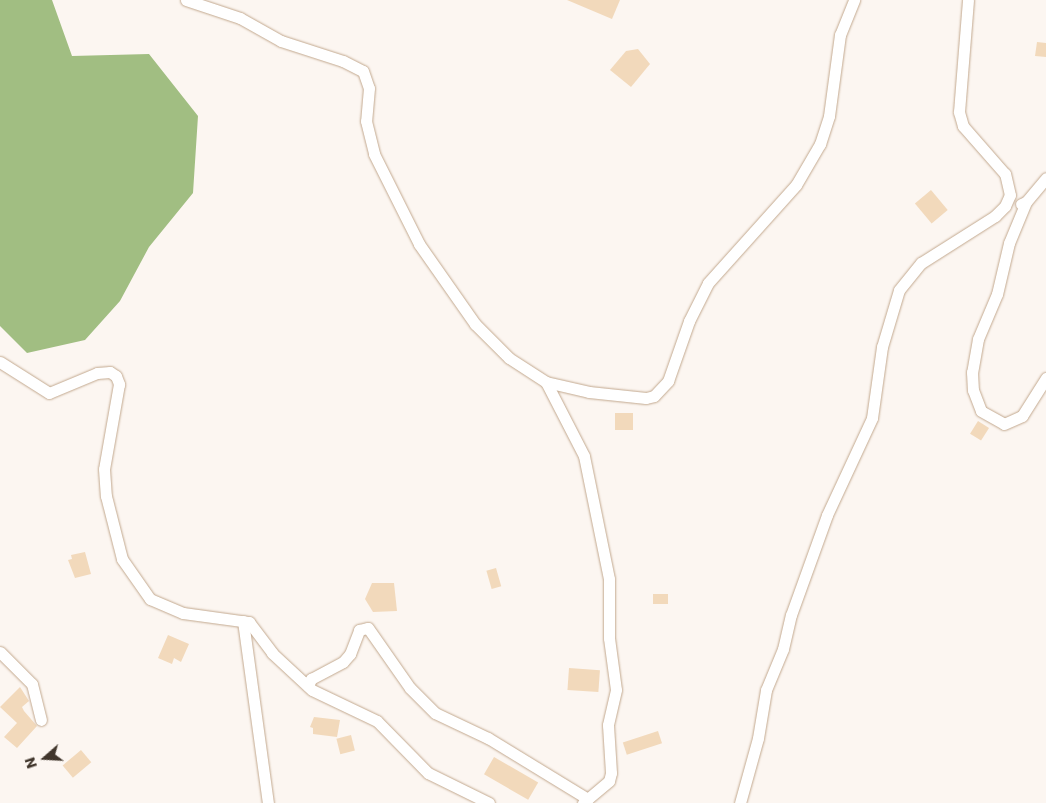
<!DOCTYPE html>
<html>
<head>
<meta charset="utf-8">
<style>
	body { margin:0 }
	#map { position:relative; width:1046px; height:803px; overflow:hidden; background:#fcf6f1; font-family:Poppins,sans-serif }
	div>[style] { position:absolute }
	.forest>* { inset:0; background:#a1be82 }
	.building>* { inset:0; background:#f2d9bb; transform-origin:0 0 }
	.roads { filter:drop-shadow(0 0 1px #c2a88e) drop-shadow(0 0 1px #c2a88e) }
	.minor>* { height:11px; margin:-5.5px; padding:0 5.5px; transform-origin:5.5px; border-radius:5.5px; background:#fff }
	span { translate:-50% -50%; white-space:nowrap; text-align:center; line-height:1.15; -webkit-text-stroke:4.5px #fcf6f1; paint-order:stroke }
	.north { position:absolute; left:20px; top:733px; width:50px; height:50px; -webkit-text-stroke:4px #fcf6f1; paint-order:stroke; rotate:251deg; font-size:14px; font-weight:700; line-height:20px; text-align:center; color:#41362c }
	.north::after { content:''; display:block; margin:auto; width:18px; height:22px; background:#41362c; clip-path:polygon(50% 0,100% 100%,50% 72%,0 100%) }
</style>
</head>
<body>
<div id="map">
	<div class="forest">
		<i style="clip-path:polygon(0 0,52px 0,72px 56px,149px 54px,198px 116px,193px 193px,149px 247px,120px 301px,85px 340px,27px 353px,0 326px)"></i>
	</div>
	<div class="building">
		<i style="clip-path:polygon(567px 0,620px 0,612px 19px)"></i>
		<i style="clip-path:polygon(1037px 42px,1046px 43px,1046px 57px,1035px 56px)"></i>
		<i style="clip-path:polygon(638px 49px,650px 64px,631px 87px,610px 70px,626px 51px)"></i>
		<i style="left:931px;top:190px;width:26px;height:21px;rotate:50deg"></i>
		<i style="left:615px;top:413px;width:18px;height:17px"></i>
		<i style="left:978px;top:421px;width:13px;height:15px;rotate:32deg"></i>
		<i style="clip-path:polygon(85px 552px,91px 574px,75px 578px,68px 560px,72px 559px,71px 555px)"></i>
		<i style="left:496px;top:568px;width:19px;height:10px;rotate:74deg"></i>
		<i style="clip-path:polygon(372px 583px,394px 583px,397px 611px,373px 612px,365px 599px)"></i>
		<i style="left:668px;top:594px;width:10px;height:15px;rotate:90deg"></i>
		<i style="clip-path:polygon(168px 635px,189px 644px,181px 662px,174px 658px,172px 664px,158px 658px)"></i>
		<i style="left:569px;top:668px;width:31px;height:22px;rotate:4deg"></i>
		<i style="clip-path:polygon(20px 687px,29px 701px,22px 707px,24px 711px,37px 726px,17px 748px,4px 737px,17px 723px,0 707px)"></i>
		<i style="clip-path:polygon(314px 717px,340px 720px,337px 737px,313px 734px,313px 728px,310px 727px)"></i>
		<i style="left:658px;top:731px;width:13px;height:37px;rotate:72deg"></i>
		<i style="left:351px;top:735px;width:16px;height:15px;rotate:76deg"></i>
		<i style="left:81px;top:750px;width:16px;height:24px;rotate:50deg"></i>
		<i style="left:494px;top:757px;width:51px;height:20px;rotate:30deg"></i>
	</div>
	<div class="roads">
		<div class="minor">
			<i style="left:186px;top:0;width:57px;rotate:18.4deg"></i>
			<i style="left:240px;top:18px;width:47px;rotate:29.3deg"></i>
			<i style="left:281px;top:41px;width:65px;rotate:17.9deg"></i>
			<i style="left:343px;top:61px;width:22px;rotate:27deg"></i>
			<i style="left:363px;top:71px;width:18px;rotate:71deg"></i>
			<i style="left:369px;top:88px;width:33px;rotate:95deg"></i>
			<i style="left:366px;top:121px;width:34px;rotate:76deg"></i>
			<i style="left:374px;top:154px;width:101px;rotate:63.4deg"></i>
			<i style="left:419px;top:244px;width:98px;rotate:55deg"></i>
			<i style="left:475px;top:324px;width:48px;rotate:45deg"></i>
			<i style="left:509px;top:358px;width:44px;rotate:33deg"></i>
			<i style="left:546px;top:382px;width:44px;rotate:13.1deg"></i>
			<i style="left:589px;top:392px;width:57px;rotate:6deg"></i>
			<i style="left:646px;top:398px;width:8px;rotate:-14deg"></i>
			<i style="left:654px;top:396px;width:21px;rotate:-47deg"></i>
			<i style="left:668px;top:381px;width:64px;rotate:-70.7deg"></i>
			<i style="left:689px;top:321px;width:42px;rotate:-63.4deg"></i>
			<i style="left:708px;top:283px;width:132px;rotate:-48.1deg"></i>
			<i style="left:796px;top:185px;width:48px;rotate:-59.7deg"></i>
			<i style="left:820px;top:144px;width:29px;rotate:-72deg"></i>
			<i style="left:829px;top:116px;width:82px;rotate:-82.3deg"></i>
			<i style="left:840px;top:35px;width:38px;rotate:-68deg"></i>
			<i style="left:1026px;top:202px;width:44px;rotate:112.5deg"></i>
			<i style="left:1009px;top:243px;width:52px;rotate:103.2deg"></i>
			<i style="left:997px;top:294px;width:49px;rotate:112.9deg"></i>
			<i style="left:978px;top:339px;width:34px;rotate:100deg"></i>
			<i style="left:972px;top:372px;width:18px;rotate:87deg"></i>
			<i style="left:973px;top:390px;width:22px;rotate:69deg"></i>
			<i style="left:981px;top:411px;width:26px;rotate:29deg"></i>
			<i style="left:1004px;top:424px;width:20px;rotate:-24deg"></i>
			<i style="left:1022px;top:416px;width:45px;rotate:-57.7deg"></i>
			<i style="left:1021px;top:204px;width:5px;rotate:-22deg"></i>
			<i style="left:1026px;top:202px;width:31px;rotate:-50deg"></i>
			<i style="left:0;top:362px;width:58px;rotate:32.3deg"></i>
			<i style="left:49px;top:393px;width:52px;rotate:-22.6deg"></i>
			<i style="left:97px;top:373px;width:13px;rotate:-4deg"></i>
			<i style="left:110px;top:372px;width:7px;rotate:34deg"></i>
			<i style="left:116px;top:376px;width:9px;rotate:69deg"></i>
			<i style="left:119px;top:384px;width:86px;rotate:100deg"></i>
			<i style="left:104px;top:469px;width:27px;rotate:86deg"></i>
			<i style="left:106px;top:496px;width:65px;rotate:75.7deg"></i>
			<i style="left:122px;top:559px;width:49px;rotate:55deg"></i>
			<i style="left:150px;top:599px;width:36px;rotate:23deg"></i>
			<i style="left:183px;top:613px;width:67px;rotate:7.8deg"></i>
			<i style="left:249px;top:622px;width:39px;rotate:53deg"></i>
			<i style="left:272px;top:653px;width:54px;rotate:42.8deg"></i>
			<i style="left:312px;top:690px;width:72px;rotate:25.5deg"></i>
			<i style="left:377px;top:721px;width:73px;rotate:45.6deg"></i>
			<i style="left:428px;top:773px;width:68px;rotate:26.2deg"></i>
			<i style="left:546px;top:382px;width:83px;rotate:62.8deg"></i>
			<i style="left:584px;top:456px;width:126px;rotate:78.5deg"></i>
			<i style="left:609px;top:579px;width:59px;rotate:90deg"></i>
			<i style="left:609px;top:638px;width:52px;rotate:82.3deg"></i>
			<i style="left:616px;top:690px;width:36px;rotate:103deg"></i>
			<i style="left:608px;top:725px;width:48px;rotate:86.4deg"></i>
			<i style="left:611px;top:773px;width:8px;rotate:104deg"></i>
			<i style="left:609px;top:781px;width:34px;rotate:140deg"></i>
			<i style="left:243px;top:621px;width:184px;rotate:82.2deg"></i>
			<i style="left:0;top:652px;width:45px;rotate:45deg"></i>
			<i style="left:32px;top:684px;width:37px;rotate:76deg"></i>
			<i style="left:308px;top:686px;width:8px;rotate:-67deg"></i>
			<i style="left:311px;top:679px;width:36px;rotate:-28deg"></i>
			<i style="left:343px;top:662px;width:11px;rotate:-49deg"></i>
			<i style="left:350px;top:654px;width:26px;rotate:-69deg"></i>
			<i style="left:359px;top:630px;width:9px;rotate:-13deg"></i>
			<i style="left:368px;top:628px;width:73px;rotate:55deg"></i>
			<i style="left:410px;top:688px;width:35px;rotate:45deg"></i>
			<i style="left:435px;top:713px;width:59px;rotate:25.3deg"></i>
			<i style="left:488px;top:738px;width:117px;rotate:31.4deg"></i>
			<i style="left:740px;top:803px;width:67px;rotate:-74.5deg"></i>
			<i style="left:758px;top:738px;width:49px;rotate:-80.5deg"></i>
			<i style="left:766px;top:690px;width:44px;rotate:-67.5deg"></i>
			<i style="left:783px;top:649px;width:35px;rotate:-77deg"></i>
			<i style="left:791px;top:615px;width:106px;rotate:-70.2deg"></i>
			<i style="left:827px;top:515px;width:107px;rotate:-65.1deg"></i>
			<i style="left:872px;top:418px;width:72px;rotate:-82deg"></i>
			<i style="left:882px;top:347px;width:59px;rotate:-73.4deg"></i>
			<i style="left:899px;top:290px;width:35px;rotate:-51deg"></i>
			<i style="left:921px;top:263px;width:88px;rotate:-32.4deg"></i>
			<i style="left:995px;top:216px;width:14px;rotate:-45deg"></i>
			<i style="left:1005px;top:206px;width:12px;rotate:-66deg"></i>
			<i style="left:1010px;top:195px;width:22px;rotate:-103deg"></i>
			<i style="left:1005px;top:174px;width:64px;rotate:-131.2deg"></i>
			<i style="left:963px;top:126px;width:15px;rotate:-106deg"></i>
			<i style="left:959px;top:112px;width:112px;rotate:-85.4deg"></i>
		</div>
	</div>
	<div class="north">N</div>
</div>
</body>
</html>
